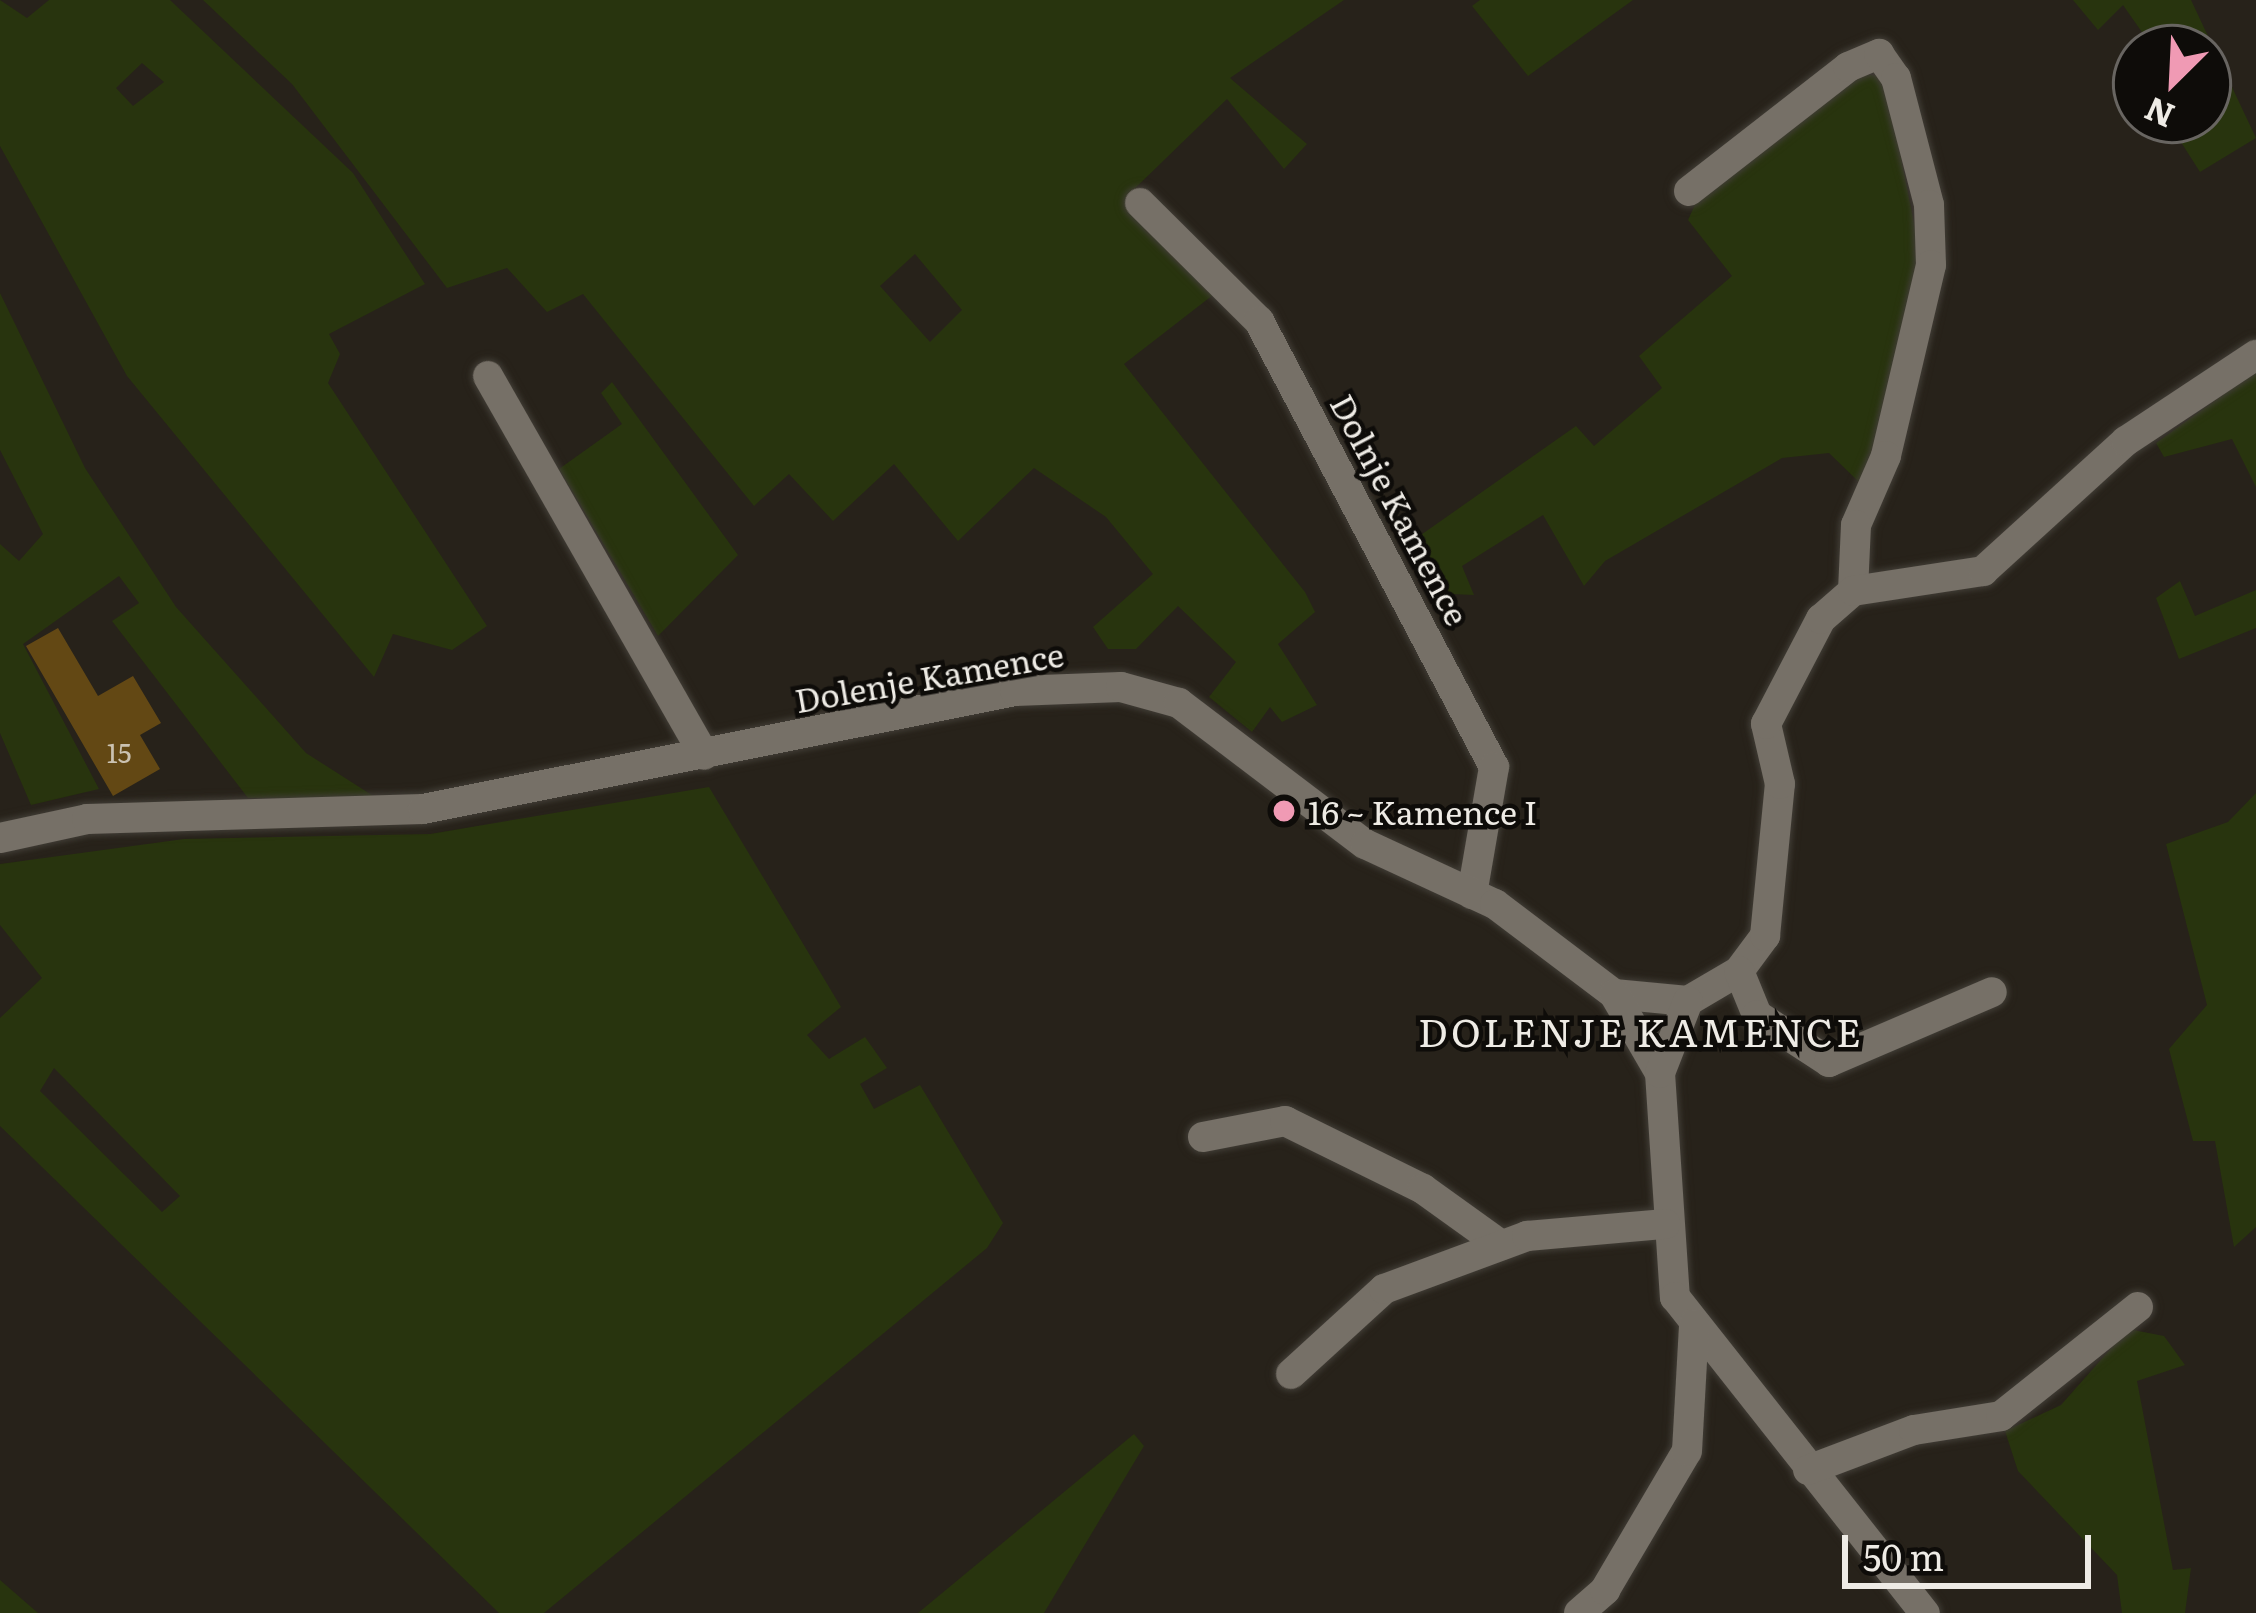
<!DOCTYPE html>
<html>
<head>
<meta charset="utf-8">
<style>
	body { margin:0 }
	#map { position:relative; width:2256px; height:1613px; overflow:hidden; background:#27221a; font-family:Literata,serif }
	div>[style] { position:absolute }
	.green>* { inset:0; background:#28340e }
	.building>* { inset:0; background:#634814 }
	.roads { filter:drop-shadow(0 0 3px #413d36) drop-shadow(0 0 3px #413d36) }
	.minor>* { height:30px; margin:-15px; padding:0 15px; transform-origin:15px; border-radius:15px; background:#767067 }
	.dots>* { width:33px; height:33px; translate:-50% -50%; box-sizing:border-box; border:6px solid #0e0c09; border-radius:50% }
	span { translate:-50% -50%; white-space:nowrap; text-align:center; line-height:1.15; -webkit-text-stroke:9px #0e0c09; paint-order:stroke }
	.number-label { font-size:27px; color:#cbc2b1 }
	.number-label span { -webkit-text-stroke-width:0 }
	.street-label { font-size:33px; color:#eeebe5 }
	.poi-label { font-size:33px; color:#eeebe5 }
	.left { translate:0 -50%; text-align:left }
	.quarter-label { font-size:39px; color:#eeebe5; letter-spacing:3px }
	.north { position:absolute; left:2112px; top:24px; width:120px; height:120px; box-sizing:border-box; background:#0e0c09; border:3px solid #686561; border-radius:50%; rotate:204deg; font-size:33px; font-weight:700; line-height:48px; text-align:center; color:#eeebe5 }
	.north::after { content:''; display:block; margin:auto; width:42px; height:54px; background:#f09ab4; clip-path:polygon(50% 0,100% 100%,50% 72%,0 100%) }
	.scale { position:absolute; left:1842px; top:1535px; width:249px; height:54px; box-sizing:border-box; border:6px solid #eeebe5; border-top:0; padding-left:15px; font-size:36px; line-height:42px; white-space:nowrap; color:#eeebe5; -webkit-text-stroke:9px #0e0c09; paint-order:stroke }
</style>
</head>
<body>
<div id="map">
	<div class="green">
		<i style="clip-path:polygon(evenodd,0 0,27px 18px,49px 0,170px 0,353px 173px,425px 284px,329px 334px,340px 354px,328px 383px,487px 626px,452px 650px,393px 634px,374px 677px,127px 376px,0 146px,0 0,142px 63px,164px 82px,133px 106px,116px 88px,142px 63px)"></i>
		<i style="clip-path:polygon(evenodd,203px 0,1344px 0,1230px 78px,1307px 144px,1284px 169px,1227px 99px,1125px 198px,1213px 295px,1124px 364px,1305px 592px,1315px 612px,1278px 644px,1317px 705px,1282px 722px,1270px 707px,1252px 732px,1209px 697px,1236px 662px,1178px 606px,1136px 649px,1108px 649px,1093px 627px,1153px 574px,1106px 517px,1034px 468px,958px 541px,894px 464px,833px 521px,789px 474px,754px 506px,583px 294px,547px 312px,507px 268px,447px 288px,292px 84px,203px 0,915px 254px,962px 310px,930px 342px,880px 286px,915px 254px)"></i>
		<i style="clip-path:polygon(1480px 0,1633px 0,1528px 76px,1472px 6px)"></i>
		<i style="clip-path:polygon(2073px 0,2191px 0,2256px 138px,2200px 172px,2179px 139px,2208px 120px,2208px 48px,2153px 48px,2123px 5px,2098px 30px)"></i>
		<i style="clip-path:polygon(1857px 74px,1885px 76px,1923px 269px,1879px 450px,1860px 483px,1829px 453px,1782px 458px,1605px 561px,1584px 586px,1543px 515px,1462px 566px,1474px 595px,1429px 593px,1408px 544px,1576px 426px,1594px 446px,1662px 388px,1639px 356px,1732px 276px,1688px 220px,1697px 200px)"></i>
		<i style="clip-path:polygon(0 293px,85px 468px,176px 607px,306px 753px,378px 799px,248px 798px,112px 621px,139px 603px,119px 576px,23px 644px,99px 789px,31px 805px,0 733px,0 544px,19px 561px,43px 534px,0 450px)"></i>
		<i style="clip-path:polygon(2256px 371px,2256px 487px,2232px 439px,2164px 457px,2156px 443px)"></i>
		<i style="clip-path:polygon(612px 382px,738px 555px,658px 636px,559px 469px,622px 424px,601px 393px)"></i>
		<i style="clip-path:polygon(2180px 581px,2195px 616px,2256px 590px,2256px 628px,2179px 659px,2156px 598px)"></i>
		<i style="clip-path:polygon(evenodd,709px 787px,841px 1007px,807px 1035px,829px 1059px,865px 1037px,887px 1068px,860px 1084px,874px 1109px,920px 1085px,1003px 1223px,987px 1248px,544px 1613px,499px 1613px,0 1126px,0 1018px,42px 978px,0 925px,0 864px,184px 839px,430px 834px,709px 787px,54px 1068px,180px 1196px,162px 1212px,40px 1091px,54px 1068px)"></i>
		<i style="clip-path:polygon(2256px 793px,2256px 1227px,2234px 1247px,2215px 1141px,2193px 1141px,2169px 1049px,2207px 1005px,2166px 844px,2228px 822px)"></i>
		<i style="clip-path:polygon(2128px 1329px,2164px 1336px,2185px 1365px,2137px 1381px,2173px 1570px,2191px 1568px,2185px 1613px,2122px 1613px,2117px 1575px,2018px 1471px,2005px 1431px,2061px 1405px)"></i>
		<i style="clip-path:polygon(1134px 1434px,1144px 1446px,1044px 1613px,918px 1613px)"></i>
		<i style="clip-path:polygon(0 1580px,38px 1613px,0 1613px)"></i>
	</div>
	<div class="building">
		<i style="clip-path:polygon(58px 628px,98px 696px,133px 676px,161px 723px,140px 735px,160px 769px,113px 796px,26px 646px)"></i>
	</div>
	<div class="roads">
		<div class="minor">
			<i style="left:1689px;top:191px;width:202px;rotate:-37.9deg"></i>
			<i style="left:1848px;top:67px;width:34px;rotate:-23deg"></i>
			<i style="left:1879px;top:54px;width:29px;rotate:55deg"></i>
			<i style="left:1896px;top:78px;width:131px;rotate:75.4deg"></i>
			<i style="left:1929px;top:205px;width:60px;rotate:88.1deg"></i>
			<i style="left:1931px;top:265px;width:196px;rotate:103.3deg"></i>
			<i style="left:1886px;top:456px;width:75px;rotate:113.5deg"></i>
			<i style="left:1856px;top:525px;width:66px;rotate:92.6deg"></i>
			<i style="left:1140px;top:203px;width:168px;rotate:44.8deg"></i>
			<i style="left:1259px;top:321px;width:504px;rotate:62.21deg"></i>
			<i style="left:1494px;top:767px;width:129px;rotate:99.8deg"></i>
			<i style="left:488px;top:376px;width:436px;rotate:60.3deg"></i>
			<i style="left:0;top:838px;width:89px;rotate:-12.3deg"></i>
			<i style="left:87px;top:819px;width:336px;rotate:-1.7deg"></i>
			<i style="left:423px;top:809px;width:604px;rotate:-11.27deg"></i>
			<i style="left:1015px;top:691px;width:106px;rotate:-2.2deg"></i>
			<i style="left:1121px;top:687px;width:60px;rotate:15.4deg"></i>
			<i style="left:1179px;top:703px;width:233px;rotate:37.2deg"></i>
			<i style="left:1365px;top:844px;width:143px;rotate:24.8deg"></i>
			<i style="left:1495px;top:904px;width:149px;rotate:37.1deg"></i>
			<i style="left:1614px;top:994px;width:74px;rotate:5.4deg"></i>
			<i style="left:1688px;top:1001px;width:59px;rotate:-30.5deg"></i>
			<i style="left:1739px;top:971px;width:44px;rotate:-53.4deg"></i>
			<i style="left:1765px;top:936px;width:153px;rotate:-84.4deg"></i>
			<i style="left:1780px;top:784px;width:62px;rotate:-103.1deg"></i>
			<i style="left:1766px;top:724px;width:119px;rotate:-62.4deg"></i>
			<i style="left:1821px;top:619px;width:43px;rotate:-41.2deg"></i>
			<i style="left:1853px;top:591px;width:132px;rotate:-8.7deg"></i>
			<i style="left:1983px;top:571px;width:193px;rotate:-42.3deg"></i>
			<i style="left:2126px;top:441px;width:156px;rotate:-33.5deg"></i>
			<i style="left:1739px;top:971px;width:48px;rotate:67.8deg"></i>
			<i style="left:1757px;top:1015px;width:86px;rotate:33.1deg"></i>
			<i style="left:1829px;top:1062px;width:177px;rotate:-23.2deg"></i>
			<i style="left:1614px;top:994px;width:91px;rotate:59.8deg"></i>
			<i style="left:1660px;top:1073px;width:225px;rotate:86.2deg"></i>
			<i style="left:1675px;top:1297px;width:403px;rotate:51.7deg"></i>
			<i style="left:1660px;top:1073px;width:77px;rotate:-68.7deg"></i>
			<i style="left:1203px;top:1137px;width:84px;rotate:-11deg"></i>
			<i style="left:1285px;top:1121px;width:154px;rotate:26.2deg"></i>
			<i style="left:1423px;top:1189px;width:96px;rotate:35.7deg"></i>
			<i style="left:1291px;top:1374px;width:126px;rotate:-42.4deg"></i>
			<i style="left:1384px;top:1289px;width:153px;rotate:-20.3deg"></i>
			<i style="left:1527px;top:1236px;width:139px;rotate:-5deg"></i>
			<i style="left:1808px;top:1470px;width:113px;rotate:-20.7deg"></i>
			<i style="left:1914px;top:1430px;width:88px;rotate:-9.1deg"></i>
			<i style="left:2001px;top:1416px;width:175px;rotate:-38.5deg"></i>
			<i style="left:1579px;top:1613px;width:35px;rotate:-41deg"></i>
			<i style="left:1605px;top:1590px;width:161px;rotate:-59.5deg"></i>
			<i style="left:1687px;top:1451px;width:127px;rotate:-86.8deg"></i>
		</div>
	</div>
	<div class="dots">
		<i style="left:1284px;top:811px;background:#f09ab4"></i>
	</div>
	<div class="number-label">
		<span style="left:119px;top:752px">15</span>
	</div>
	<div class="street-label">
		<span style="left:1401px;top:509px;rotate:62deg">Dolnje Kamence</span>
		<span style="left:929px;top:676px;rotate:-10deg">Dolenje Kamence</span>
	</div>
	<div class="poi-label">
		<span class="left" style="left:1308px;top:811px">16 ~ Kamence I</span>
	</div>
	<div class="quarter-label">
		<span style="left:1641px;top:1030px">DOLENJE KAMENCE</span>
	</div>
	<div class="north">N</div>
	<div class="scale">50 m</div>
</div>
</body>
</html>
